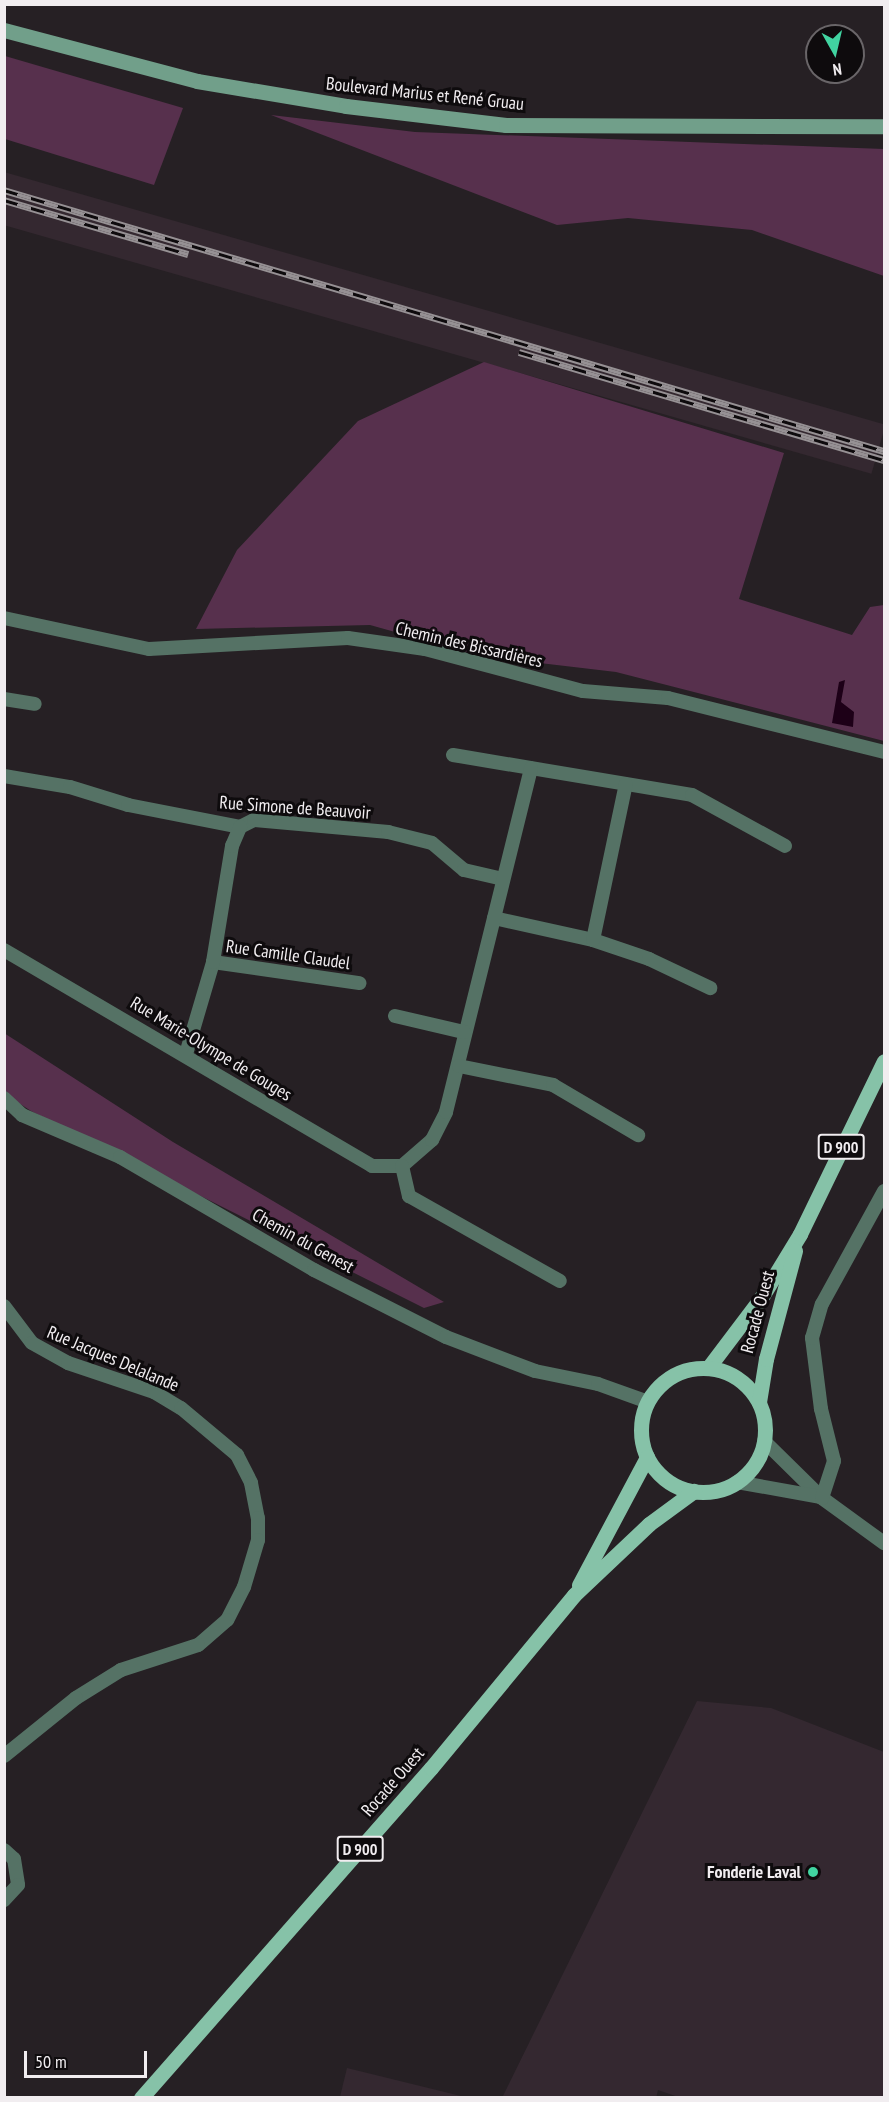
<!DOCTYPE html>
<html>
<head>
<meta charset="utf-8">
<style>
	body { margin:0 }
	#map { position:relative; width:889px; height:2102px; overflow:hidden; background:#262024; font-family:"PT Sans Narrow",sans-serif }
	div>[style] { position:absolute }
	.built>* { inset:0; background:#342830; transform-origin:0 0 }
	.green>* { inset:0; background:#57304d }
	.water>* { inset:0; background:#1d0017 }
	.minor>* { height:14px; margin:-7px; padding:0 7px; transform-origin:7px; border-radius:7px; background:#557265 }
	.secondary>* { height:15px; margin:-7.5px; padding:0 7.5px; transform-origin:7.5px; border-radius:7.5px; background:#719f8a }
	.primary>* { height:15px; margin:-7.5px; padding:0 7.5px; transform-origin:7.5px; border-radius:7.5px; background:#86c2a8 }
	.primary>.ring { margin:-7.5px; padding:0; box-sizing:content-box; background:none; border:15px solid #86c2a8; border-radius:50% }
	.rail>* { height:7px; margin-top:-3.5px; transform-origin:0; background:repeating-linear-gradient(90deg,#0e0b0d 0 14px,#969194 0 28px); box-sizing:border-box; border-block:2px solid #969194 }
	.dots>* { width:16px; height:16px; translate:-50% -50%; box-sizing:border-box; border:3px solid #0e0b0d; border-radius:50% }
	span { translate:-50% -50%; white-space:nowrap; text-align:center; line-height:1.15; -webkit-text-stroke:6px #0e0b0d; paint-order:stroke }
	.shield-label span { padding:2px 4px; background:#0e0b0d; border:2px solid; border-radius:4px; -webkit-text-stroke-width:0 }
	.shield-label { font-size:16px; color:#f1edf0; font-weight:700 }
	.street-label { font-size:18px; color:#f1edf0 }
	.poi-label { font-size:18px; color:#f1edf0; font-weight:700 }
	.right { translate:-100% -50%; text-align:right }
	.frame { position:absolute; inset:0; border:6px solid #f1edf0; pointer-events:none }
	.north { position:absolute; left:805px; top:24px; width:60px; height:60px; box-sizing:border-box; background:#0e0b0d; border:2px solid #696568; border-radius:50%; rotate:172deg; font-size:16px; font-weight:700; line-height:24px; text-align:center; color:#f1edf0 }
	.north::after { content:''; display:block; margin:auto; width:21px; height:27px; background:#41d4a1; clip-path:polygon(50% 0,100% 100%,50% 72%,0 100%) }
	.scale { position:absolute; left:24px; top:2051px; width:123px; height:27px; box-sizing:border-box; border:3px solid #f1edf0; border-top:0; padding-left:8px; font-size:18px; line-height:21px; white-space:nowrap; color:#f1edf0; -webkit-text-stroke:4px #0e0b0d; paint-order:stroke }
</style>
</head>
<body>
<div id="map">
	<div class="built">
		<i style="left:4px;top:172px;width:917px;height:51px;rotate:16deg"></i>
		<i style="clip-path:polygon(697px 1701px,771px 1708px,884px 1752px,884px 2097px,681px 2098px,658px 2090px,656px 2098px,502px 2098px)"></i>
		<i style="clip-path:polygon(347px 2068px,465px 2097px,340px 2097px)"></i>
	</div>
	<div class="green">
		<i style="clip-path:polygon(5px 56px,183px 108px,154px 185px,5px 139px)"></i>
		<i style="clip-path:polygon(271px 115px,415px 132px,884px 149px,884px 276px,752px 230px,628px 218px,557px 225px)"></i>
		<i style="clip-path:polygon(484px 362px,784px 453px,739px 599px,852px 635px,870px 607px,884px 605px,884px 741px,616px 672px,481px 656px,370px 625px,196px 629px,237px 550px,358px 421px)"></i>
		<i style="clip-path:polygon(4px 1033px,173px 1142px,444px 1302px,424px 1308px,31px 1111px,5px 1094px)"></i>
	</div>
	<div class="water">
		<i style="clip-path:polygon(845px 680px,841px 702px,854px 712px,853px 727px,832px 723px,839px 682px)"></i>
	</div>
	<div class="minor">
		<i style="left:4px;top:618px;width:148px;rotate:12.1deg"></i>
		<i style="left:149px;top:649px;width:199px;rotate:-3.2deg"></i>
		<i style="left:348px;top:638px;width:78px;rotate:8.1deg"></i>
		<i style="left:425px;top:649px;width:163px;rotate:14.9deg"></i>
		<i style="left:583px;top:691px;width:85px;rotate:4.7deg"></i>
		<i style="left:668px;top:698px;width:223px;rotate:14deg"></i>
		<i style="left:4px;top:699px;width:31px;rotate:9deg"></i>
		<i style="left:453px;top:755px;width:242px;rotate:9.5deg"></i>
		<i style="left:692px;top:795px;width:106px;rotate:28.7deg"></i>
		<i style="left:4px;top:776px;width:67px;rotate:9.5deg"></i>
		<i style="left:70px;top:787px;width:61px;rotate:17.2deg"></i>
		<i style="left:128px;top:805px;width:114px;rotate:11.1deg"></i>
		<i style="left:240px;top:827px;width:16px;rotate:-27deg"></i>
		<i style="left:254px;top:820px;width:135px;rotate:5.1deg"></i>
		<i style="left:388px;top:832px;width:45px;rotate:14deg"></i>
		<i style="left:432px;top:843px;width:42px;rotate:40.2deg"></i>
		<i style="left:464px;top:870px;width:40px;rotate:13deg"></i>
		<i style="left:494px;top:918px;width:101px;rotate:12.5deg"></i>
		<i style="left:593px;top:940px;width:59px;rotate:18.7deg"></i>
		<i style="left:649px;top:959px;width:68px;rotate:25.4deg"></i>
		<i style="left:593px;top:940px;width:159px;rotate:-78.1deg"></i>
		<i style="left:4px;top:950px;width:427px;rotate:30.4deg"></i>
		<i style="left:372px;top:1166px;width:30px"></i>
		<i style="left:402px;top:1166px;width:40px;rotate:-41deg"></i>
		<i style="left:432px;top:1140px;width:31px;rotate:-63deg"></i>
		<i style="left:446px;top:1112px;width:354px;rotate:-76.1deg"></i>
		<i style="left:213px;top:962px;width:148px;rotate:8.2deg"></i>
		<i style="left:395px;top:1016px;width:71px;rotate:13.1deg"></i>
		<i style="left:186px;top:1054px;width:96px;rotate:-73.6deg"></i>
		<i style="left:213px;top:962px;width:118px;rotate:-80.7deg"></i>
		<i style="left:232px;top:846px;width:21px;rotate:-67deg"></i>
		<i style="left:459px;top:1066px;width:96px;rotate:11.4deg"></i>
		<i style="left:553px;top:1085px;width:99px;rotate:30.5deg"></i>
		<i style="left:4px;top:1098px;width:25px;rotate:43deg"></i>
		<i style="left:22px;top:1115px;width:107px;rotate:23.2deg"></i>
		<i style="left:120px;top:1157px;width:225px;rotate:30.2deg"></i>
		<i style="left:314px;top:1270px;width:148px;rotate:26.9deg"></i>
		<i style="left:446px;top:1337px;width:95px;rotate:20.9deg"></i>
		<i style="left:535px;top:1371px;width:64px;rotate:11.7deg"></i>
		<i style="left:598px;top:1384px;width:53px;rotate:19.8deg"></i>
		<i style="left:402px;top:1166px;width:31px;rotate:77deg"></i>
		<i style="left:409px;top:1196px;width:173px;rotate:29.4deg"></i>
		<i style="left:4px;top:1306px;width:46px;rotate:52.9deg"></i>
		<i style="left:32px;top:1343px;width:41px;rotate:29.1deg"></i>
		<i style="left:68px;top:1363px;width:91px;rotate:18.6deg"></i>
		<i style="left:154px;top:1392px;width:31px;rotate:31deg"></i>
		<i style="left:181px;top:1408px;width:73px;rotate:40deg"></i>
		<i style="left:237px;top:1455px;width:31px;rotate:63deg"></i>
		<i style="left:251px;top:1483px;width:36px;rotate:79deg"></i>
		<i style="left:258px;top:1518px;width:22px;rotate:90deg"></i>
		<i style="left:258px;top:1540px;width:49px;rotate:106.6deg"></i>
		<i style="left:244px;top:1587px;width:37px;rotate:117deg"></i>
		<i style="left:227px;top:1620px;width:38px;rotate:139deg"></i>
		<i style="left:198px;top:1645px;width:81px;rotate:162deg"></i>
		<i style="left:121px;top:1670px;width:53px;rotate:148.1deg"></i>
		<i style="left:76px;top:1698px;width:92px;rotate:141.1deg"></i>
		<i style="left:764px;top:1441px;width:81px;rotate:44.5deg"></i>
		<i style="left:822px;top:1498px;width:77px;rotate:36deg"></i>
		<i style="left:737px;top:1482px;width:84px;rotate:10.2deg"></i>
		<i style="left:822px;top:1498px;width:39px;rotate:-72deg"></i>
		<i style="left:834px;top:1461px;width:54px;rotate:-104deg"></i>
		<i style="left:821px;top:1409px;width:72px;rotate:-97.2deg"></i>
		<i style="left:812px;top:1338px;width:35px;rotate:-74deg"></i>
		<i style="left:822px;top:1304px;width:129px;rotate:-61.2deg"></i>
		<i style="left:4px;top:1850px;width:13px;rotate:42deg"></i>
		<i style="left:14px;top:1859px;width:26px;rotate:81deg"></i>
		<i style="left:18px;top:1885px;width:21px;rotate:133deg"></i>
	</div>
	<div class="secondary">
		<i style="left:4px;top:30px;width:200px;rotate:14.8deg"></i>
		<i style="left:197px;top:81px;width:151px;rotate:9.5deg"></i>
		<i style="left:346px;top:106px;width:161px;rotate:6.8deg"></i>
		<i style="left:506px;top:125px;width:378px;rotate:0.2deg"></i>
	</div>
	<div class="primary">
		<i style="left:708px;top:1368px;width:88px;rotate:-52.9deg"></i>
		<i style="left:761px;top:1298px;width:75px;rotate:-58.6deg"></i>
		<i style="left:800px;top:1234px;width:192px;rotate:-64.1deg"></i>
		<i class="ring" style="left:641px;top:1368px;width:109px;height:109px"></i>
		<i style="left:759px;top:1402px;width:44px;rotate:-80.8deg"></i>
		<i style="left:766px;top:1359px;width:112px;rotate:-75deg"></i>
		<i style="left:579px;top:1585px;width:145px;rotate:-62deg"></i>
		<i style="left:141px;top:2098px;width:439px;rotate:-48.7deg"></i>
		<i style="left:431px;top:1768px;width:224px;rotate:-50.4deg"></i>
		<i style="left:574px;top:1595px;width:103px;rotate:-43.4deg"></i>
		<i style="left:649px;top:1524px;width:56px;rotate:-36.3deg"></i>
	</div>
	<div class="rail">
		<i style="left:4px;top:190px;width:918px;rotate:16.52deg"></i>
		<i style="left:4px;top:200px;width:192px;rotate:16.4deg"></i>
		<i style="left:519px;top:352px;width:381px;rotate:16.5deg"></i>
	</div>
	<div class="dots">
		<i style="left:813px;top:1872px;background:#41d4a1"></i>
	</div>
	<div class="shield-label">
		<span style="left:841px;top:1147px">D 900</span>
		<span style="left:360px;top:1849px">D 900</span>
	</div>
	<div class="street-label">
		<span style="left:425px;top:94px;rotate:6deg">Boulevard Marius et René Gruau</span>
		<span style="left:469px;top:645px;rotate:13deg">Chemin des Bissardières</span>
		<span style="left:295px;top:808px;rotate:4deg">Rue Simone de Beauvoir</span>
		<span style="left:288px;top:955px;rotate:8deg">Rue Camille Claudel</span>
		<span style="left:211px;top:1049px;rotate:31deg">Rue Marie-Olympe de Gouges</span>
		<span style="left:303px;top:1241px;rotate:29deg">Chemin du Genest</span>
		<span style="left:758px;top:1312px;rotate:-75deg">Rocade Ouest</span>
		<span style="left:113px;top:1359px;rotate:23deg">Rue Jacques Delalande</span>
		<span style="left:393px;top:1782px;rotate:-49deg">Rocade Ouest</span>
	</div>
	<div class="poi-label">
		<span class="right" style="left:801px;top:1872px">Fonderie Laval</span>
	</div>
	<div class="frame"></div>
	<div class="north">N</div>
	<div class="scale">50 m</div>
</div>
</body>
</html>
